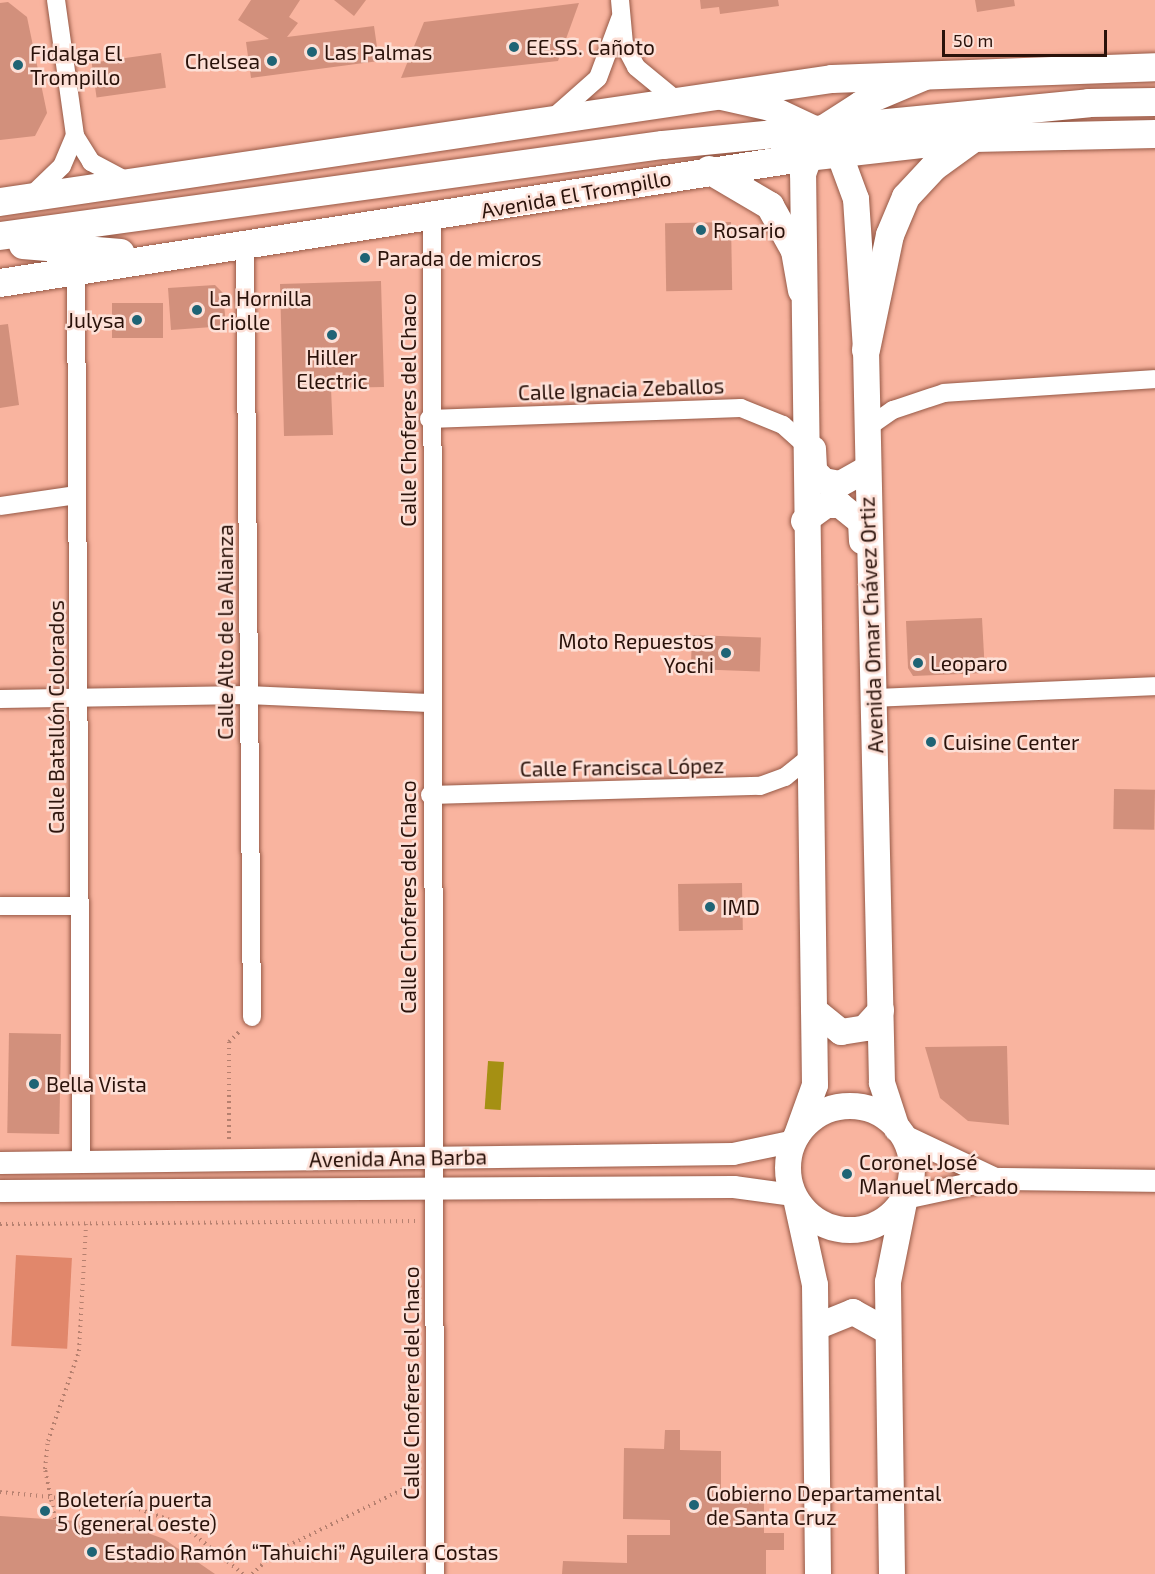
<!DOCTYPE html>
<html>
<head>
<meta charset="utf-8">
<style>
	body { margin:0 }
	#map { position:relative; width:1155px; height:1574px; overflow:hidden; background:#f9b49f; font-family:"Exo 2",sans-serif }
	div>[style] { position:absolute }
	.green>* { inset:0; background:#e1876b; transform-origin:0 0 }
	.water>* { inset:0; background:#a59013; transform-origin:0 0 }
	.building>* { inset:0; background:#d2907c; transform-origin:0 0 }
	.path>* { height:4px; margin-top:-2px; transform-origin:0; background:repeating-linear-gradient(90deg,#b6806f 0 1.5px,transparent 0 6px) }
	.roads { filter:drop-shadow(0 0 2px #965946) drop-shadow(0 0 2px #965946) }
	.minor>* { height:18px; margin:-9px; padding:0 9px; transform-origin:9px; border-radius:9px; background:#fff }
	.tertiary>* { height:22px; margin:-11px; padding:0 11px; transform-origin:11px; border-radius:11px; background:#fff }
	.secondary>* { height:26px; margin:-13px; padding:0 13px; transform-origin:13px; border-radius:13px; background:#fff }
	.secondary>.ring { margin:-13px; padding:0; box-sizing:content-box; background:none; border:26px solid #fff; border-radius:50% }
	.primary>* { height:28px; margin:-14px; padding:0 14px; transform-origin:14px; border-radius:14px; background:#fff }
	.dots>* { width:16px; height:16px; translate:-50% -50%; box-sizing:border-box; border:3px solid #fde0d7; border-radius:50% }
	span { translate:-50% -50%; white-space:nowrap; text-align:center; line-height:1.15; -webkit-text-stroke:5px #fde0d7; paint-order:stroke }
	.poi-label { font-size:21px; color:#2a120a }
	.left { translate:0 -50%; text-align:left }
	.right { translate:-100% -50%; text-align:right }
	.street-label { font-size:21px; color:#2a120a }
	.scale { position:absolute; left:942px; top:30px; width:165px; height:27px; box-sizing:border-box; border:3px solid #2a120a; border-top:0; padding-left:8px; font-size:18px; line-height:21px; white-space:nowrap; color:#2a120a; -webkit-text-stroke:4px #fde0d7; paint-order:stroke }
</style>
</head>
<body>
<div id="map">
	<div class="green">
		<i style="left:16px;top:1255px;width:56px;height:91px;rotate:3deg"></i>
	</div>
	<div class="water">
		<i style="left:488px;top:1061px;width:16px;height:48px;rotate:4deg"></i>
	</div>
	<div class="building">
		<i style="clip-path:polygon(251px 0,300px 0,289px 17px,298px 23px,287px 37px,374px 26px,379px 61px,251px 78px,246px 42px,269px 39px,238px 20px)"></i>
		<i style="clip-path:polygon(334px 0,366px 0,354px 16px)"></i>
		<i style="clip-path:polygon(700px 0,778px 0,779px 6px,720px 14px,719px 7px,701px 9px)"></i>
		<i style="clip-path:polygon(975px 0,1014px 0,1015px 6px,977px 12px)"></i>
		<i style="clip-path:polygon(8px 2px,27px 17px,47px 113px,35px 136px,0 140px,0 3px)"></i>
		<i style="clip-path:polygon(579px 3px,558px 61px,401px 78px,424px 22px)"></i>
		<i style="left:161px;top:53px;width:35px;height:70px;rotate:82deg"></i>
		<i style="left:731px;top:222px;width:68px;height:66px;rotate:89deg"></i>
		<i style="clip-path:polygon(381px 281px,384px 387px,331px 388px,333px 435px,284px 436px,280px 284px)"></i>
		<i style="clip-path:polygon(215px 285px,223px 293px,226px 326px,171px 330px,168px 288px)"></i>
		<i style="left:112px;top:303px;width:51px;height:35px"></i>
		<i style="clip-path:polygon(8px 324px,19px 405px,0 408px,0 325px)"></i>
		<i style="clip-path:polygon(982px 618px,985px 673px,913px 676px,908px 668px,906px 621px)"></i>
		<i style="left:692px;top:635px;width:69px;height:34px;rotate:2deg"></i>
		<i style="left:1114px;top:789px;width:41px;height:40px;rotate:1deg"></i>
		<i style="left:742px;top:883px;width:47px;height:64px;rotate:89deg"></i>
		<i style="left:9px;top:1033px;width:52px;height:100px;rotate:1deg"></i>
		<i style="clip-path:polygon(1007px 1046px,1009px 1125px,968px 1121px,940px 1098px,925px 1047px)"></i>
		<i style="clip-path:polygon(665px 1430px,680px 1430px,680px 1450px,721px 1451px,721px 1491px,764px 1492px,764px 1533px,784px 1533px,784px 1550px,766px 1550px,766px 1574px,562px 1574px,563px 1561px,627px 1563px,627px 1535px,670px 1535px,670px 1520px,623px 1519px,624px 1448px,664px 1449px)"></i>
		<i style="clip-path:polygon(0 1516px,123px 1524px,164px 1539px,215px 1574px,0 1574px)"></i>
	</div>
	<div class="path">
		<i style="left:229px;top:1139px;width:97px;rotate:-90deg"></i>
		<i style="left:229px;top:1042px;width:16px;rotate:-45deg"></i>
		<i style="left:0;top:1224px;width:417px;rotate:-0.4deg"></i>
		<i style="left:0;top:1492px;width:129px;rotate:5.8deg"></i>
		<i style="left:128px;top:1505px;width:56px;rotate:19.7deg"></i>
		<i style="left:181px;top:1524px;width:80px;rotate:38.9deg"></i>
		<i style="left:55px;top:1519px;width:51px;rotate:-101.3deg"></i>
		<i style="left:45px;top:1469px;width:28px;rotate:-84deg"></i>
		<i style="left:48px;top:1441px;width:95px;rotate:-71deg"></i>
		<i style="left:79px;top:1351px;width:127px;rotate:-86.8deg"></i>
		<i style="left:252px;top:1574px;width:34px;rotate:-43deg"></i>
		<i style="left:277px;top:1551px;width:155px;rotate:-26.1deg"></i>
	</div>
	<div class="roads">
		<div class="minor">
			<i style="left:56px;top:0;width:137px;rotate:82deg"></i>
			<i style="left:75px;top:136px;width:31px;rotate:58deg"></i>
			<i style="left:91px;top:162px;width:40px;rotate:28deg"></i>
			<i style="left:620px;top:0;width:44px;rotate:84.8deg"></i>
			<i style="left:624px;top:44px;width:26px;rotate:62deg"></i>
			<i style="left:636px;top:67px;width:50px;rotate:39.4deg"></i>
			<i style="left:555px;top:116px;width:57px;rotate:-41.5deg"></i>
			<i style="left:598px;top:78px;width:63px;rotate:-69.6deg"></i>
			<i style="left:33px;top:194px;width:40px;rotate:-44deg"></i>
			<i style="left:62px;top:166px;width:33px;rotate:-67deg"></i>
			<i style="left:432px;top:219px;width:1355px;rotate:89.87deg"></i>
			<i style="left:245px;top:246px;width:771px;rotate:89.48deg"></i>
			<i style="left:76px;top:271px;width:892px;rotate:89.68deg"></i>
			<i style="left:429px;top:419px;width:312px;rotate:-2deg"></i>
			<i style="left:741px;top:408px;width:45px;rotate:22deg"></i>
			<i style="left:783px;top:425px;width:27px;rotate:42deg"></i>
			<i style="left:867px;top:428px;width:32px;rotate:-35deg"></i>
			<i style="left:893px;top:410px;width:54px;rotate:-18.4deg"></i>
			<i style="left:944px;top:393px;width:211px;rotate:-3.8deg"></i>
			<i style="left:0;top:506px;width:77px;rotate:-8.2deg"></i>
			<i style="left:874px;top:698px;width:281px;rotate:-2.4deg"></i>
			<i style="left:0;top:699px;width:247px;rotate:-0.9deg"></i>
			<i style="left:247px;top:695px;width:182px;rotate:2.5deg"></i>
			<i style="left:430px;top:795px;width:330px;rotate:-1.6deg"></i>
			<i style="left:760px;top:786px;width:27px;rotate:-20deg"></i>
			<i style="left:785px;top:777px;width:28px;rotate:-39deg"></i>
			<i style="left:0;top:906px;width:80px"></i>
		</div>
		<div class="tertiary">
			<i style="left:900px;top:1134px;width:103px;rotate:25.3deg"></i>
			<i style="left:0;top:1163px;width:733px;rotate:-0.7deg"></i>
			<i style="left:733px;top:1154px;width:63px;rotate:-11.8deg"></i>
			<i style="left:0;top:1191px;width:734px;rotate:-0.31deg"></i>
			<i style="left:734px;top:1187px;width:60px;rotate:7.7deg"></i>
			<i style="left:905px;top:1198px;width:91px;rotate:-12.1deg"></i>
			<i style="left:994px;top:1179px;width:161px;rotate:0.7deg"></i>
		</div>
		<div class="secondary">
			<i style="left:722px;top:97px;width:49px;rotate:12.9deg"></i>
			<i style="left:770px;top:108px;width:54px;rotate:25.1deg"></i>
			<i style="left:819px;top:131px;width:30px;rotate:48deg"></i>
			<i style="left:839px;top:153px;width:49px;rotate:69.7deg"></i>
			<i style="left:856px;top:199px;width:151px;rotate:86.2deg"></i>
			<i style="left:866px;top:350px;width:733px;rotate:88.75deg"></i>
			<i style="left:882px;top:1083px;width:48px;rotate:71.9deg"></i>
			<i style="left:813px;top:449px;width:22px;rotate:87deg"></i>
			<i style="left:814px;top:471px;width:14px;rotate:45deg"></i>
			<i style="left:824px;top:481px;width:16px;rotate:11deg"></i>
			<i style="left:840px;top:484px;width:31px;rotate:-29deg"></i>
			<i style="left:804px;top:521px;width:27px;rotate:-36deg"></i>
			<i style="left:826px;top:505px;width:14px"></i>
			<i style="left:840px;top:505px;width:27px;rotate:39deg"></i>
			<i style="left:861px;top:522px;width:19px;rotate:87deg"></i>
			<i style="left:814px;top:1010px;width:35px;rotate:39deg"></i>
			<i style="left:841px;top:1032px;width:24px;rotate:-9deg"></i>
			<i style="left:865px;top:1028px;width:24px;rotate:-48deg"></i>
			<i class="ring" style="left:788px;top:1106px;width:98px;height:98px"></i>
			<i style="left:797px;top:1135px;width:53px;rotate:-70.2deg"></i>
			<i style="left:815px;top:1085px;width:911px;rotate:-90.75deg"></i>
			<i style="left:803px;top:174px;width:46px;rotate:-69.6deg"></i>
			<i style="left:819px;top:131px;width:50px;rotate:-32.7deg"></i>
			<i style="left:861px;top:104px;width:69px;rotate:-22.9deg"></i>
			<i style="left:797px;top:1203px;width:84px;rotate:77.6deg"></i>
			<i style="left:815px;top:1285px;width:289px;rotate:89.4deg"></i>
			<i style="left:816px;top:1327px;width:40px;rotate:-22deg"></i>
			<i style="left:853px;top:1312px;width:39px;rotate:29deg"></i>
			<i style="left:892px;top:1574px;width:292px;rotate:-90.8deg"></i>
			<i style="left:888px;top:1282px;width:82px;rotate:-78.7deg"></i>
		</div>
		<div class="primary">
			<i style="left:709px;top:170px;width:71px;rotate:30.5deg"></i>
			<i style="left:770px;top:206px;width:51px;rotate:60.9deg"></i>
			<i style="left:795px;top:251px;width:40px;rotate:80deg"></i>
			<i style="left:0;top:202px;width:841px;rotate:-8.41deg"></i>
			<i style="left:832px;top:79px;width:323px;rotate:-2.1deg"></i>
			<i style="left:0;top:236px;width:669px;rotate:-7.82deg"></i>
			<i style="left:663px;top:145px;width:428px;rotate:-5.6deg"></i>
			<i style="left:1089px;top:103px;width:66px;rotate:-0.9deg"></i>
			<i style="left:23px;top:245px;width:98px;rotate:4.7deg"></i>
			<i style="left:0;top:283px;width:817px;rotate:-8.87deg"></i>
			<i style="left:807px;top:157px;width:168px;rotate:-6.5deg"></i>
			<i style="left:974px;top:138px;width:181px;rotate:-1.3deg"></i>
			<i style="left:866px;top:350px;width:117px;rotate:-78.2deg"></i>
			<i style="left:890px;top:235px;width:41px;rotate:-67.2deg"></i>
			<i style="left:906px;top:197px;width:41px;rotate:-47deg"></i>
			<i style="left:934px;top:167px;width:49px;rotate:-35.9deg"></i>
		</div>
	</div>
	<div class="dots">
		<i style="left:514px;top:47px;background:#1f6475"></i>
		<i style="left:312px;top:52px;background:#1f6475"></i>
		<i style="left:272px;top:61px;background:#1f6475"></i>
		<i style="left:18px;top:65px;background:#1f6475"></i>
		<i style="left:701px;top:230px;background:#1f6475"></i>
		<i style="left:365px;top:258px;background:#1f6475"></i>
		<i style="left:197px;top:310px;background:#1f6475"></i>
		<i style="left:137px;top:320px;background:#1f6475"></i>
		<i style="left:332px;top:335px;background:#1f6475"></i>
		<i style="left:726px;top:653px;background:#1f6475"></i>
		<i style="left:918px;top:663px;background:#1f6475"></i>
		<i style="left:931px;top:742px;background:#1f6475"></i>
		<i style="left:710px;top:907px;background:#1f6475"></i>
		<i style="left:34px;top:1084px;background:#1f6475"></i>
		<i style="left:847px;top:1174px;background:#1f6475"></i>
		<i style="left:694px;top:1505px;background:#1f6475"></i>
		<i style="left:45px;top:1511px;background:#1f6475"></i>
		<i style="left:92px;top:1552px;background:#1f6475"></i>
	</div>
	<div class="poi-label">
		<span class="left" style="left:526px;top:47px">EE.SS. Cañoto</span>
		<span class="left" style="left:324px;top:52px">Las Palmas</span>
		<span class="left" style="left:30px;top:65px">Fidalga El<br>Trompillo</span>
		<span class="right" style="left:260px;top:61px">Chelsea</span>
		<span class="left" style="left:713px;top:230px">Rosario</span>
		<span class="left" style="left:377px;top:258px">Parada de micros</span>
		<span class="left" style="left:209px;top:310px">La Hornilla<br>Criolle</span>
		<span class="right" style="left:125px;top:320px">Julysa</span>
		<span style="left:332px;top:369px">Hiller<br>Electric</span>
		<span class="right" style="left:714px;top:653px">Moto Repuestos<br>Yochi</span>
		<span class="left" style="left:930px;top:663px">Leoparo</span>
		<span class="left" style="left:943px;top:742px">Cuisine Center</span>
		<span class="left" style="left:722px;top:907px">IMD</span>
		<span class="left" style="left:46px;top:1084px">Bella Vista</span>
		<span class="left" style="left:859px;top:1174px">Coronel José<br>Manuel Mercado</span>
		<span class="left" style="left:706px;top:1505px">Gobierno Departamental<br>de Santa Cruz</span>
		<span class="left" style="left:57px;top:1511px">Boletería puerta<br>5 (general oeste)</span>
		<span class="left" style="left:104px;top:1552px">Estadio Ramón “Tahuichi” Aguilera Costas</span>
	</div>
	<div class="street-label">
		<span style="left:576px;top:194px;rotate:-10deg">Avenida El Trompillo</span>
		<span style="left:621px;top:389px;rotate:-2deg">Calle Ignacia Zeballos</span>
		<span style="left:408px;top:410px;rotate:-90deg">Calle Choferes del Chaco</span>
		<span style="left:871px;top:625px;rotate:-92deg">Avenida Omar Chávez Ortiz</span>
		<span style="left:225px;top:632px;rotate:-90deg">Calle Alto de la Alianza</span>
		<span style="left:56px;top:717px;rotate:-90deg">Calle Batallón Colorados</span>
		<span style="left:622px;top:767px;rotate:-1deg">Calle Francisca López</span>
		<span style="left:408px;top:897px;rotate:-90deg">Calle Choferes del Chaco</span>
		<span style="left:398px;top:1158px;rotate:-1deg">Avenida Ana Barba</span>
		<span style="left:411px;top:1383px;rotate:-90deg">Calle Choferes del Chaco</span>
	</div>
	<div class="scale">50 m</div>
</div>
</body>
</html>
